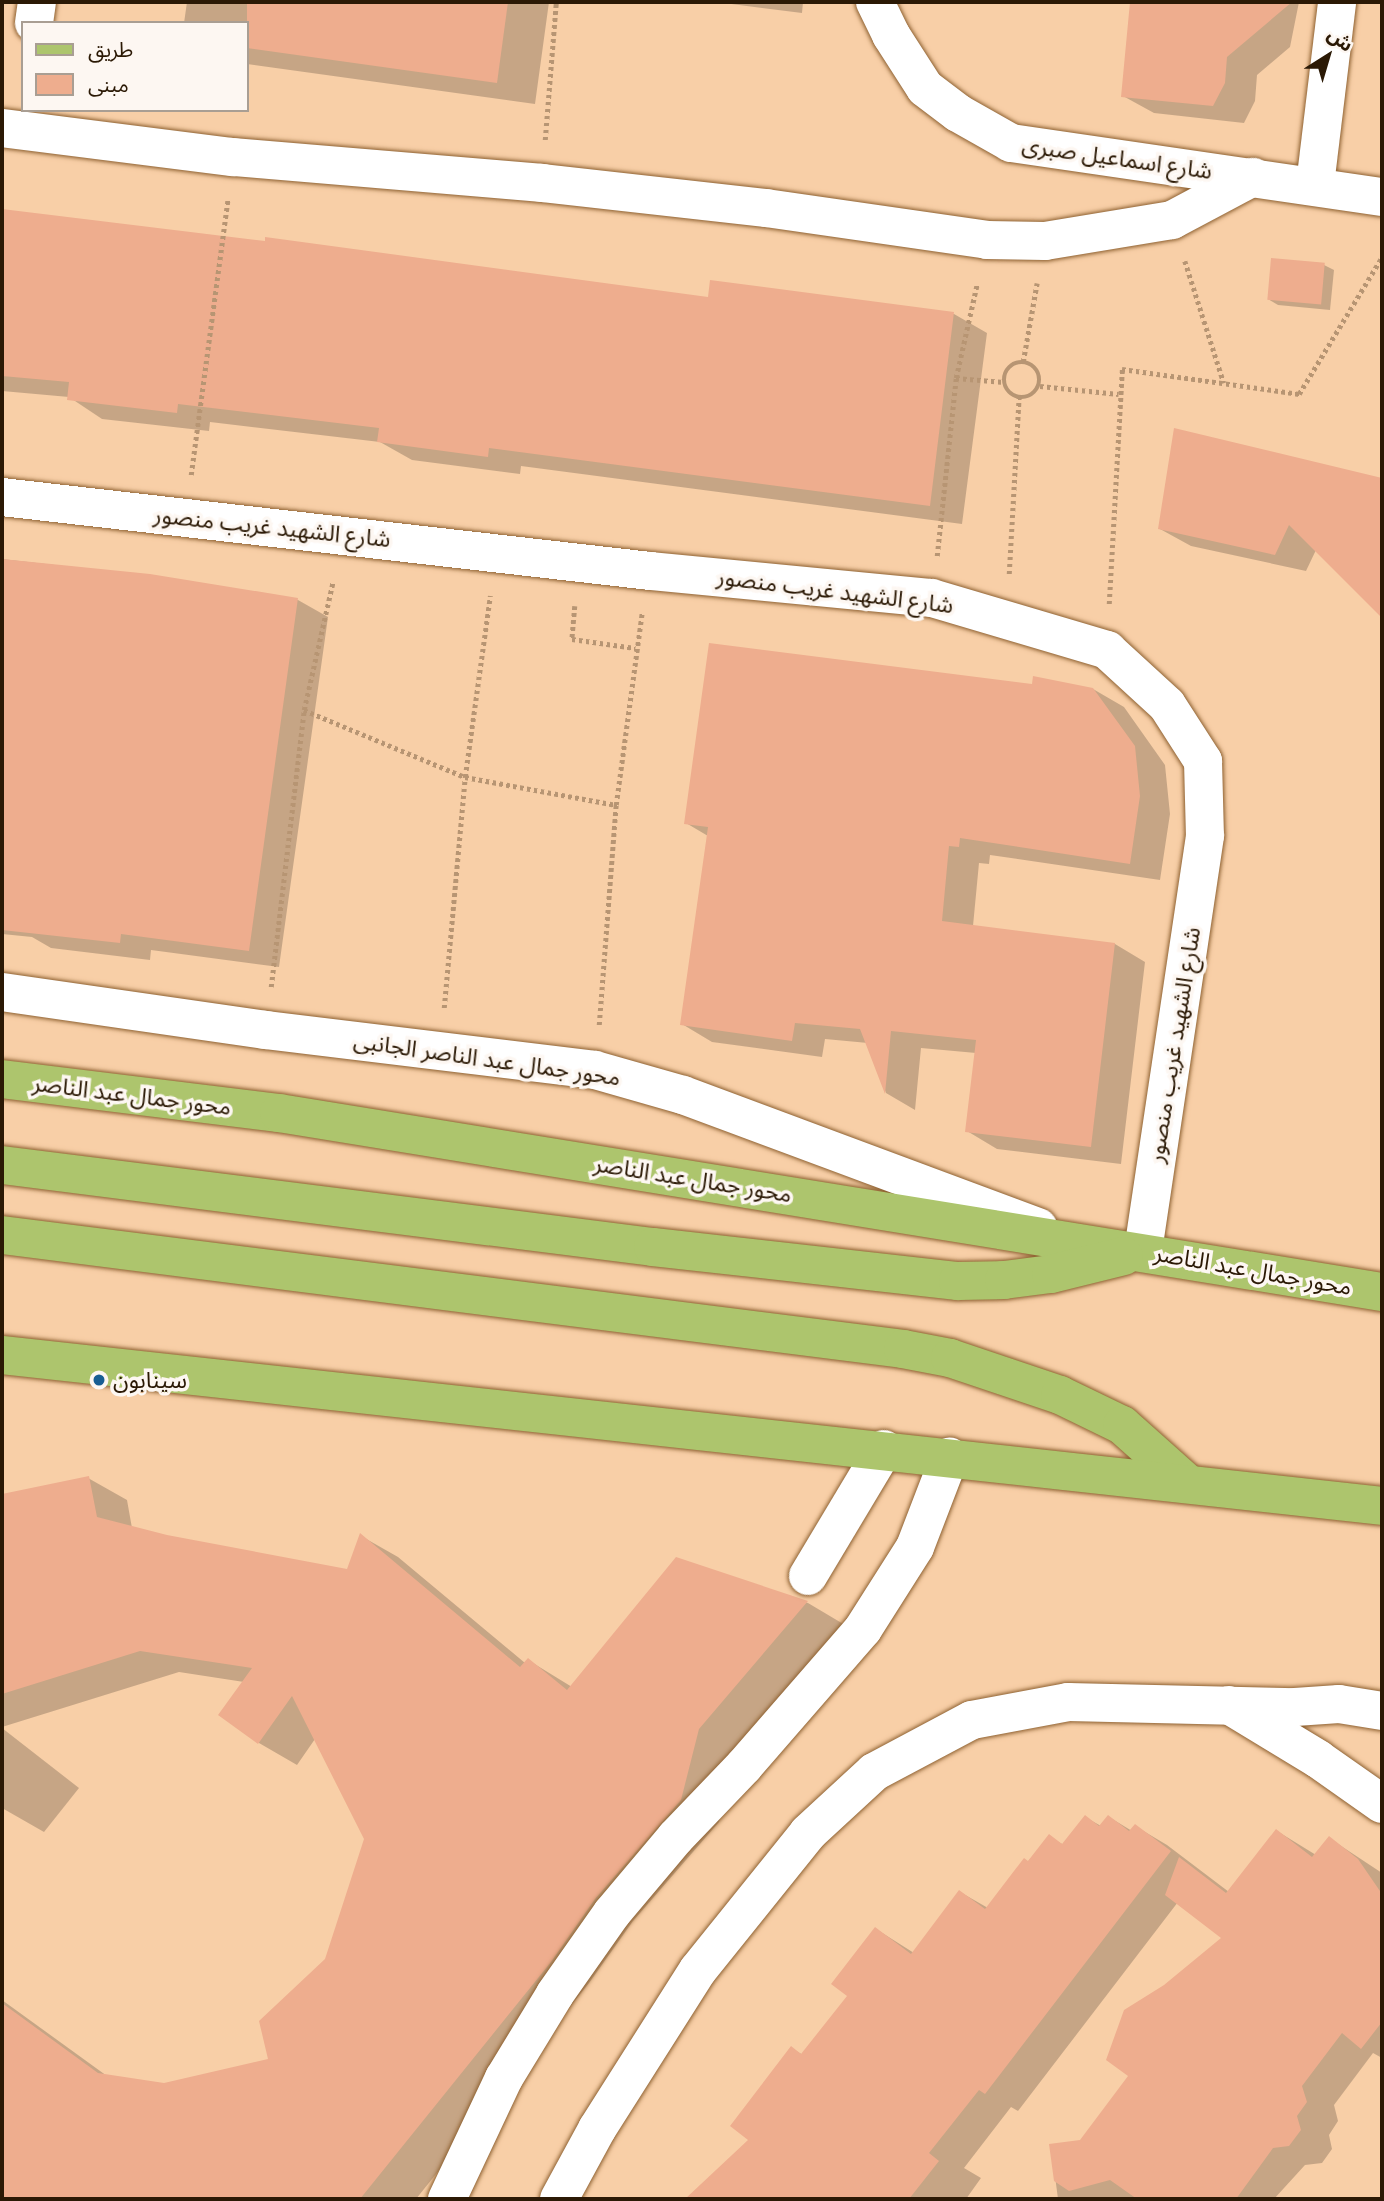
<!DOCTYPE html>
<html>
<head>
<meta charset="utf-8">
<style>
	body { margin:0 }
	#map { position:relative; width:1384px; height:2201px; overflow:hidden; background:#f8cfa7; font-family:"PT Serif","Noto Sans Arabic",serif }
	div>[style] { position:absolute }
	.shadow>* { inset:0; background:#0003 }
	.building>* { inset:0; background:#eead8e; transform-origin:0 0 }
	.path>* { height:4.5px; margin-top:-2.25px; transform-origin:0; background:repeating-linear-gradient(90deg,#b79573 0 3.5px,transparent 0 7px) }
	.path>.ring { margin:-2.25px; padding:0; box-sizing:content-box; background:none; border:4.5px solid #b79573; border-radius:50% }
	.roads { filter:drop-shadow(0 0 2px #8e6131) drop-shadow(0 0 2px #8e6131) }
	.minor>* { height:38px; margin:-19px; padding:0 19px; transform-origin:19px; border-radius:19px; background:#fff }
	.major>* { height:38px; margin:-19px; padding:0 19px; transform-origin:19px; border-radius:19px; background:#adc56d }
	.dots>* { width:19px; height:19px; translate:-50% -50%; box-sizing:border-box; border:4px solid #fdf7f2; border-radius:50% }
	span { translate:-50% -50%; white-space:nowrap; text-align:center; line-height:1.15; -webkit-text-stroke:7px #fdf7f2; paint-order:stroke }
	.street-label { font-size:23px; color:#2b1905 }
	.poi-label { font-size:23px; color:#2b1905 }
	.left { translate:0 -50%; text-align:left }
	.frame { position:absolute; inset:0; border:4px solid #2b1905; pointer-events:none }
	.legend { position:absolute; left:21px; top:21px; width:228px; height:91px; box-sizing:border-box; background:#fdf7f2; border:2px solid #a99e93; margin:0; padding:9px 12px; list-style:none; font-size:21px; color:#2b1905 }
	.legend li { display:flex; align-items:center; gap:14px; height:35px }
	.legend b { width:35px; border:2px solid #a99e93 }
	.north { position:absolute; left:1293px; top:21px; width:70px; height:70px; -webkit-text-stroke:5px #fdf7f2; paint-order:stroke; rotate:37deg; font-size:19px; font-weight:700; line-height:28px; text-align:center; color:#2b1905 }
	.north::after { content:''; display:block; margin:auto; width:24px; height:32px; background:#2b1905; clip-path:polygon(50% 0,100% 100%,50% 72%,0 100%) }
</style>
</head>
<body>
<div id="map">
	<div class="shadow">
		<i style="clip-path:polygon(187px 2px,549px 2px,535px 104px,247px 64px,247px 23px,184px 23px)"></i>
		<i style="clip-path:polygon(716px 2px,803px 2px,802px 13px)"></i>
		<i style="clip-path:polygon(1132px 2px,1299px 2px,1290px 47px,1257px 75px,1255px 101px,1244px 123px,1154px 113px,1123px 96px)"></i>
		<i style="clip-path:polygon(2px 213px,710px 299px,954px 314px,987px 333px,962px 524px,521px 466px,520px 474px,412px 460px,380px 442px,210px 422px,209px 431px,102px 419px,69px 397px,2px 391px)"></i>
		<i style="clip-path:polygon(1324px 265px,1334px 270px,1330px 310px,1278px 305px,1268px 299px)"></i>
		<i style="clip-path:polygon(1175px 430px,1382px 480px,1382px 616px,1316px 550px,1306px 571px,1191px 546px,1160px 529px)"></i>
		<i style="clip-path:polygon(2px 559px,150px 576px,298px 600px,328px 617px,279px 967px,151px 950px,150px 960px,51px 948px,32px 937px,2px 934px)"></i>
		<i style="clip-path:polygon(1033px 686px,1093px 689px,1124px 707px,1165px 765px,1170px 814px,1160px 880px,990px 855px,989px 864px,979px 863px,973px 926px,1115px 944px,1145px 962px,1121px 1164px,997px 1149px,967px 1131px,976px 1053px,921px 1048px,915px 1110px,886px 1093px,868px 1043px,825px 1039px,822px 1057px,712px 1042px,682px 1024px,708px 836px,686px 823px)"></i>
		<i style="clip-path:polygon(88px 1478px,127px 1500px,132px 1528px,167px 1537px,348px 1571px,361px 1536px,398px 1557px,525px 1663px,528px 1660px,572px 1687px,677px 1559px,808px 1603px,845px 1625px,737px 1751px,719px 1822px,633px 1921px,589px 1983px,416px 2199px,2px 2197px,2px 2000px,107px 2076px,164px 2085px,270px 2060px,327px 1960px,366px 1839px,315px 1739px,297px 1765px,259px 1743px,244px 1682px,179px 1672px,2px 1727px,2px 1496px)"></i>
		<i style="clip-path:polygon(2px 1728px,79px 1788px,44px 1832px,2px 1808px)"></i>
		<i style="clip-path:polygon(1085px 1817px,1101px 1826px,1109px 1817px,1132px 1831px,1135px 1826px,1167px 1845px,1229px 1892px,1277px 1831px,1316px 1855px,1329px 1838px,1382px 1873px,1382px 2058px,1373px 2053px,1334px 2105px,1338px 2121px,1329px 2135px,1332px 2149px,1322px 2163px,1305px 2165px,1274px 2199px,1058px 2199px,1051px 2146px,1081px 2141px,1130px 2076px,1165px 1986px,1224px 1938px,1178px 1902px,1018px 2111px,1011px 2107px,964px 2168px,981px 2178px,966px 2199px,692px 2199px,693px 2194px,751px 2140px,791px 2048px,803px 2055px,849px 1996px,876px 1929px,914px 1953px,960px 1892px,988px 1908px,1049px 1837px,1064px 1845px)"></i>
	</div>
	<div class="building">
		<i style="clip-path:polygon(247px 2px,508px 2px,497px 83px,247px 48px)"></i>
		<i style="clip-path:polygon(1130px 2px,1292px 2px,1227px 57px,1225px 83px,1213px 106px,1121px 97px)"></i>
		<i style="clip-path:polygon(2px 209px,265px 241px,265px 237px,708px 297px,710px 280px,954px 312px,930px 506px,489px 448px,488px 457px,377px 442px,379px 428px,178px 404px,177px 413px,67px 400px,69px 382px,2px 376px)"></i>
		<i style="left:1271px;top:258px;width:54px;height:42px;rotate:5deg"></i>
		<i style="clip-path:polygon(1174px 428px,1382px 478px,1382px 618px,1289px 525px,1275px 555px,1158px 529px)"></i>
		<i style="clip-path:polygon(2px 559px,150px 574px,298px 598px,249px 951px,121px 934px,120px 943px,2px 930px)"></i>
		<i style="clip-path:polygon(709px 643px,1032px 684px,1033px 676px,1093px 688px,1135px 746px,1140px 796px,1130px 864px,960px 838px,959px 847px,949px 846px,942px 921px,1115px 943px,1091px 1147px,965px 1132px,976px 1040px,891px 1031px,885px 1094px,860px 1029px,795px 1023px,792px 1041px,680px 1025px,708px 827px,684px 824px)"></i>
		<i style="clip-path:polygon(89px 1476px,97px 1517px,167px 1535px,347px 1569px,360px 1533px,520px 1667px,528px 1658px,567px 1690px,676px 1557px,808px 1601px,699px 1729px,681px 1800px,595px 1899px,551px 1962px,360px 2199px,2px 2199px,2px 2003px,98px 2073px,164px 2083px,268px 2059px,259px 2021px,325px 1959px,364px 1839px,292px 1696px,258px 1744px,218px 1715px,252px 1668px,140px 1651px,2px 1694px,2px 1494px)"></i>
		<i style="clip-path:polygon(1085px 1815px,1099px 1826px,1108px 1815px,1129px 1831px,1135px 1824px,1171px 1851px,985px 2094px,979px 2090px,929px 2153px,939px 2161px,909px 2199px,685px 2199px,748px 2140px,730px 2126px,791px 2046px,801px 2054px,847px 1996px,831px 1984px,875px 1927px,911px 1954px,959px 1890px,985px 1909px,1024px 1858px,1028px 1861px,1049px 1834px,1062px 1844px)"></i>
		<i style="clip-path:polygon(1276px 1829px,1312px 1857px,1329px 1836px,1358px 1859px,1382px 1894px,1382px 2022px,1361px 2049px,1342px 2033px,1302px 2086px,1307px 2102px,1297px 2116px,1301px 2130px,1289px 2146px,1273px 2148px,1236px 2199px,1137px 2199px,1110px 2180px,1069px 2191px,1054px 2181px,1049px 2144px,1080px 2140px,1128px 2076px,1106px 2060px,1124px 2010px,1164px 1985px,1221px 1938px,1165px 1895px,1179px 1857px,1226px 1893px)"></i>
	</div>
	<div class="path">
		<i style="left:545px;top:140px;width:138px;rotate:-85.4deg"></i>
		<i style="left:1185px;top:261px;width:128px;rotate:72.3deg"></i>
		<i style="left:1023px;top:362px;width:80px;rotate:-80deg"></i>
		<i class="ring" style="left:1004px;top:362px;width:31.5px;height:31.5px"></i>
		<i style="left:956px;top:378px;width:48px;rotate:4.8deg"></i>
		<i style="left:1040px;top:386px;width:79px;rotate:5.8deg"></i>
		<i style="left:191px;top:475px;width:278px;rotate:-82.4deg"></i>
		<i style="left:937px;top:556px;width:179px;rotate:-83.9deg"></i>
		<i style="left:956px;top:378px;width:96px;rotate:-77.4deg"></i>
		<i style="left:1009px;top:574px;width:177px;rotate:-86.8deg"></i>
		<i style="left:1109px;top:604px;width:235px;rotate:-86.8deg"></i>
		<i style="left:1122px;top:369px;width:179px;rotate:8deg"></i>
		<i style="left:1299px;top:394px;width:160px;rotate:-58.8deg"></i>
		<i style="left:575px;top:606px;width:33px;rotate:95deg"></i>
		<i style="left:572px;top:639px;width:64px;rotate:8.1deg"></i>
		<i style="left:304px;top:710px;width:174px;rotate:22.6deg"></i>
		<i style="left:465px;top:777px;width:154px;rotate:10.5deg"></i>
		<i style="left:271px;top:987px;width:279px;rotate:-83.2deg"></i>
		<i style="left:304px;top:710px;width:132px;rotate:-77.3deg"></i>
		<i style="left:444px;top:1008px;width:232px;rotate:-84.8deg"></i>
		<i style="left:465px;top:777px;width:183px;rotate:-82.1deg"></i>
		<i style="left:599px;top:1025px;width:221px;rotate:-85.6deg"></i>
		<i style="left:616px;top:805px;width:194px;rotate:-82.3deg"></i>
	</div>
	<div class="roads">
		<div class="minor">
			<i style="left:875px;top:2px;width:37px;rotate:64deg"></i>
			<i style="left:891px;top:35px;width:63px;rotate:57.3deg"></i>
			<i style="left:925px;top:88px;width:41px;rotate:37.1deg"></i>
			<i style="left:958px;top:113px;width:61px;rotate:29.5deg"></i>
			<i style="left:1011px;top:143px;width:375px;rotate:8.3deg"></i>
			<i style="left:34px;top:23px;width:21px;rotate:-82deg"></i>
			<i style="left:2px;top:128px;width:233px;rotate:7.2deg"></i>
			<i style="left:233px;top:157px;width:310px;rotate:4.8deg"></i>
			<i style="left:542px;top:183px;width:225px;rotate:6.4deg"></i>
			<i style="left:766px;top:208px;width:223px;rotate:8.2deg"></i>
			<i style="left:987px;top:240px;width:58px;rotate:1deg"></i>
			<i style="left:1045px;top:241px;width:129px;rotate:-9.4deg"></i>
			<i style="left:1172px;top:220px;width:92px;rotate:-28deg"></i>
			<i style="left:1315px;top:185px;width:184px;rotate:-83.1deg"></i>
			<i style="left:2px;top:497px;width:652px;rotate:6.51deg"></i>
			<i style="left:650px;top:571px;width:283px;rotate:5.5deg"></i>
			<i style="left:932px;top:598px;width:183px;rotate:16.5deg"></i>
			<i style="left:1107px;top:650px;width:81px;rotate:42.5deg"></i>
			<i style="left:1167px;top:705px;width:67px;rotate:57.3deg"></i>
			<i style="left:1203px;top:761px;width:75px;rotate:88.5deg"></i>
			<i style="left:1205px;top:836px;width:420px;rotate:98.5deg"></i>
			<i style="left:2px;top:992px;width:266px;rotate:8.2deg"></i>
			<i style="left:265px;top:1030px;width:332px;rotate:6.9deg"></i>
			<i style="left:595px;top:1070px;width:91px;rotate:15.9deg"></i>
			<i style="left:683px;top:1095px;width:379px;rotate:20.4deg"></i>
			<i style="left:808px;top:1576px;width:148px;rotate:-59.1deg"></i>
			<i style="left:1229px;top:1705px;width:104px;rotate:31.2deg"></i>
			<i style="left:1318px;top:1759px;width:78px;rotate:35.1deg"></i>
			<i style="left:447px;top:2199px;width:134px;rotate:-64.8deg"></i>
			<i style="left:504px;top:2078px;width:98px;rotate:-58.7deg"></i>
			<i style="left:555px;top:1994px;width:99px;rotate:-54.9deg"></i>
			<i style="left:612px;top:1913px;width:99px;rotate:-49.9deg"></i>
			<i style="left:676px;top:1837px;width:98px;rotate:-46.2deg"></i>
			<i style="left:744px;top:1766px;width:181px;rotate:-49deg"></i>
			<i style="left:863px;top:1629px;width:97px;rotate:-57.6deg"></i>
			<i style="left:915px;top:1547px;width:97px;rotate:-69deg"></i>
			<i style="left:559px;top:2199px;width:80px;rotate:-61.5deg"></i>
			<i style="left:597px;top:2129px;width:188px;rotate:-57.6deg"></i>
			<i style="left:698px;top:1970px;width:176px;rotate:-51.2deg"></i>
			<i style="left:808px;top:1833px;width:90px;rotate:-42.7deg"></i>
			<i style="left:874px;top:1772px;width:111px;rotate:-28deg"></i>
			<i style="left:972px;top:1720px;width:98px;rotate:-10.6deg"></i>
			<i style="left:1068px;top:1702px;width:227px;rotate:1.3deg"></i>
			<i style="left:1295px;top:1707px;width:44px;rotate:-3.9deg"></i>
			<i style="left:1339px;top:1704px;width:44px;rotate:9.2deg"></i>
		</div>
		<div class="major">
			<i style="left:2px;top:1079px;width:279px;rotate:7deg"></i>
			<i style="left:279px;top:1113px;width:1117px;rotate:9.22deg"></i>
			<i style="left:2px;top:1165px;width:656px;rotate:7.18deg"></i>
			<i style="left:653px;top:1247px;width:307px;rotate:6.4deg"></i>
			<i style="left:958px;top:1281px;width:46px;rotate:-1.2deg"></i>
			<i style="left:1004px;top:1280px;width:47px;rotate:-7.3deg"></i>
			<i style="left:1051px;top:1274px;width:75px;rotate:-13.9deg"></i>
			<i style="left:2px;top:1235px;width:908px;rotate:7.21deg"></i>
			<i style="left:903px;top:1349px;width:48px;rotate:10.8deg"></i>
			<i style="left:950px;top:1358px;width:116px;rotate:18.6deg"></i>
			<i style="left:1060px;top:1395px;width:69px;rotate:25.8deg"></i>
			<i style="left:1122px;top:1425px;width:86px;rotate:41.7deg"></i>
			<i style="left:2px;top:1355px;width:1388px;rotate:6.24deg"></i>
		</div>
	</div>
	<div class="dots">
		<i style="left:99px;top:1380px;background:#185e93"></i>
	</div>
	<div class="street-label">
		<span style="left:1117px;top:158px;rotate:8deg">شارع اسماعيل صبرى</span>
		<span style="left:272px;top:527px;rotate:6deg">شارع الشهيد غريب منصور</span>
		<span style="left:835px;top:591px;rotate:7deg">شارع الشهيد غريب منصور</span>
		<span style="left:1174px;top:1045px;rotate:-81deg">شارع الشهيد غريب منصور</span>
		<span style="left:487px;top:1059px;rotate:8deg">محور جمال عبد الناصر الجانبى</span>
		<span style="left:132px;top:1095px;rotate:7deg">محور جمال عبد الناصر</span>
		<span style="left:693px;top:1179px;rotate:9deg">محور جمال عبد الناصر</span>
		<span style="left:1253px;top:1270px;rotate:10deg">محور جمال عبد الناصر</span>
	</div>
	<div class="poi-label">
		<span class="left" style="left:113px;top:1380px">سينابون</span>
	</div>
	<div class="frame"></div>
	<ul class="legend">
	<li><b style="height:9px;background:#adc56d"></b>طريق</li>
	<li><b style="height:19px;background:#eead8e"></b>مبنى</li>
	</ul>
	<div class="north">ش</div>
</div>
</body>
</html>
